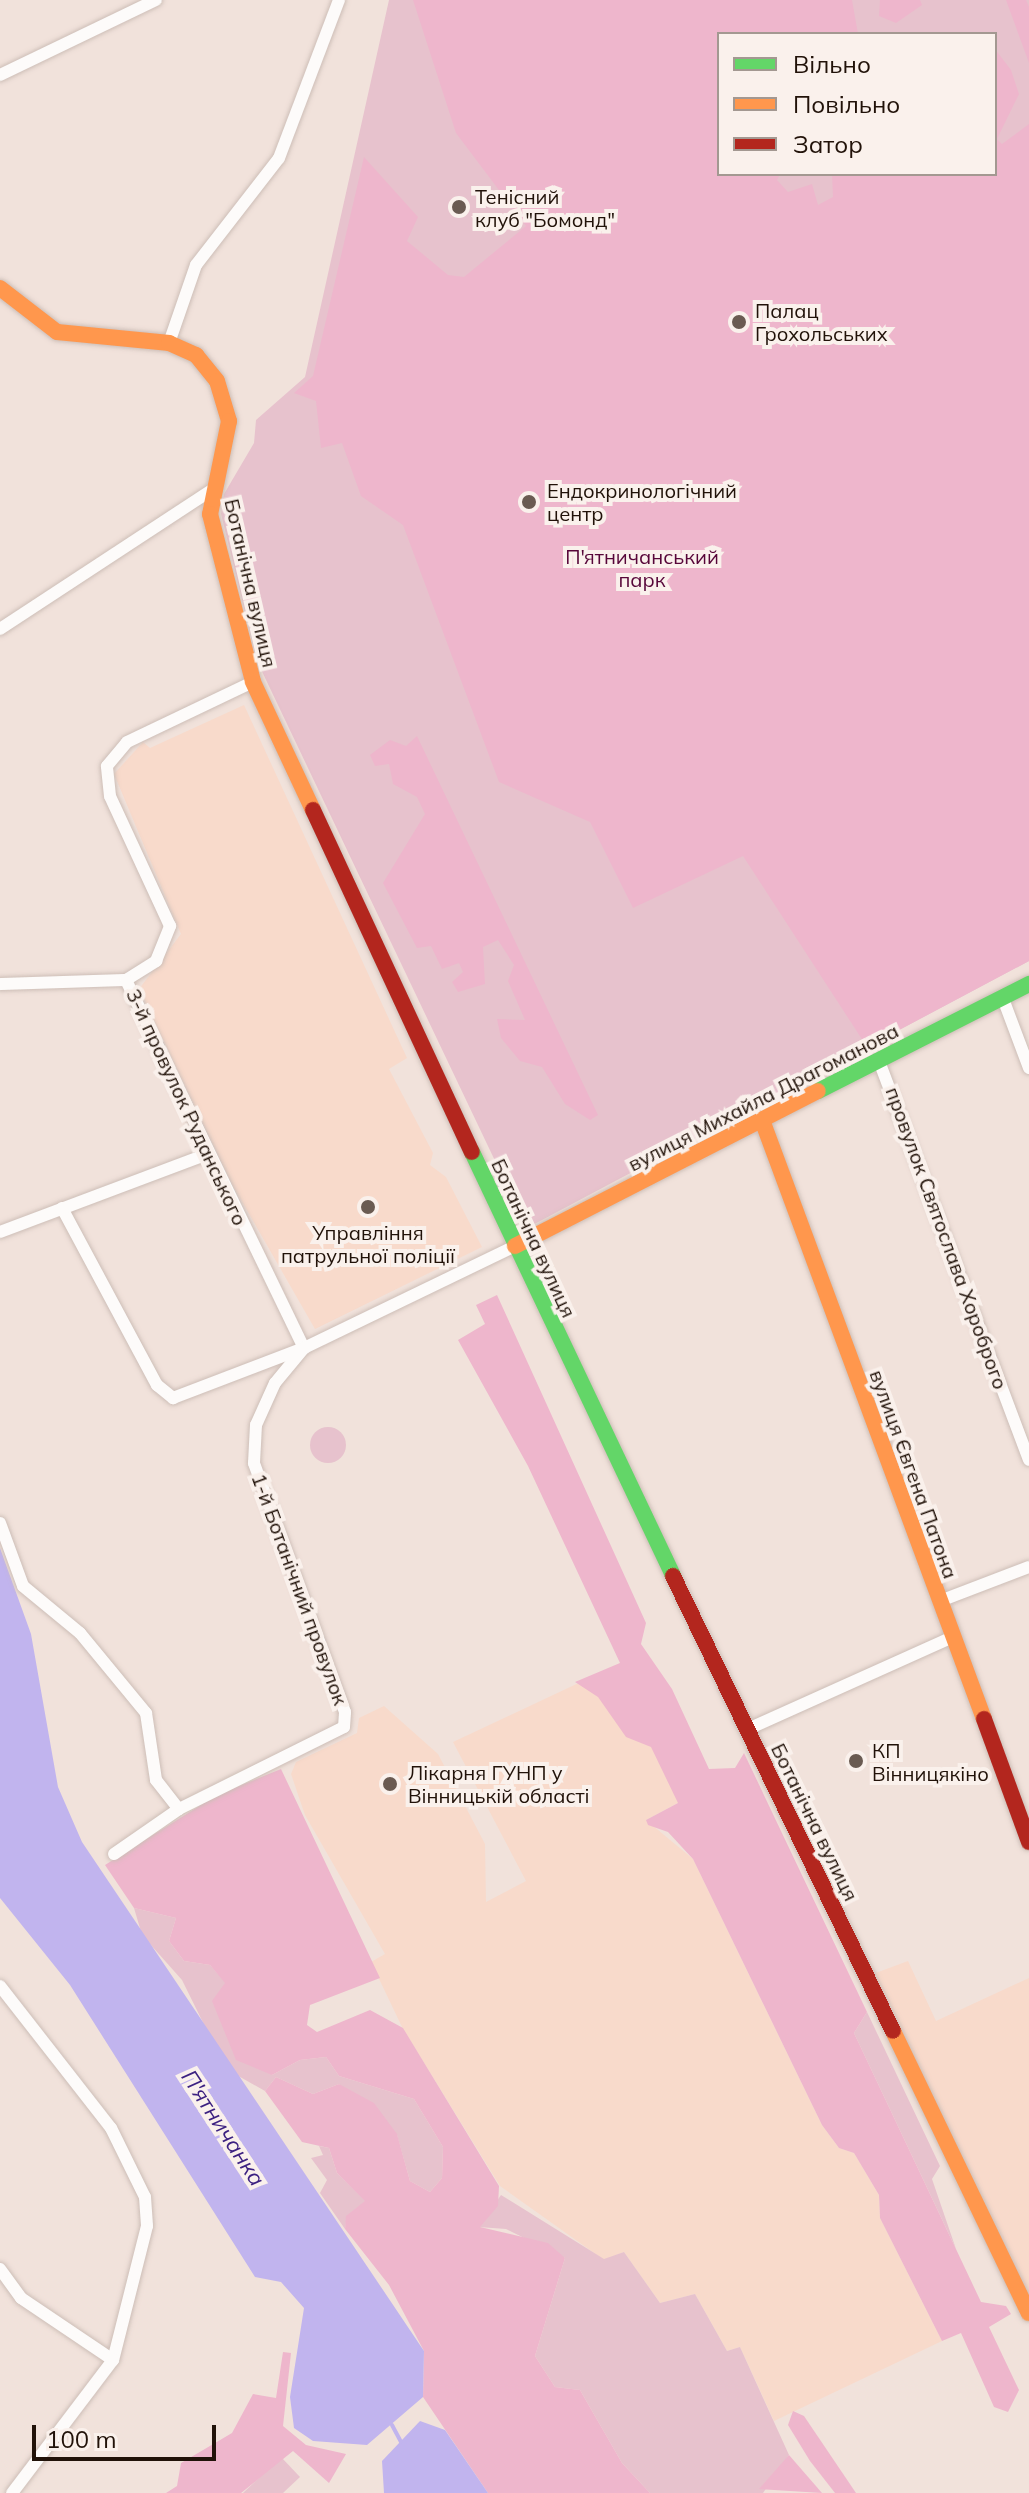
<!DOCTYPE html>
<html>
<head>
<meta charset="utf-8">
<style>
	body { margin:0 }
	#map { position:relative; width:1029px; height:2493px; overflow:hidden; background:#f1e2db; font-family:Mulish,sans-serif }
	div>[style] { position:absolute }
	.built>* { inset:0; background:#f8dacb }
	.green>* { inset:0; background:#e7c2cd }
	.round { border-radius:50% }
	.forest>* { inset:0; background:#eeb6cc }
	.water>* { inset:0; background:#c1b4ee }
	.stream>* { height:4px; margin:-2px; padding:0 2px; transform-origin:2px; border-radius:2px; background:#c1b4ee }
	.roads { filter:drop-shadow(0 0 2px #cdbeb7) drop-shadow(0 0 2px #cdbeb7) }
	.street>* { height:12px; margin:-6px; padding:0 6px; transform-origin:6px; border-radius:6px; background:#fdfbfa }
	.fast>* { height:16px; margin:-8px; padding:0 8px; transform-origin:8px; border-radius:8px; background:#63d668 }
	.slow>* { height:16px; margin:-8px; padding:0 8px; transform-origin:8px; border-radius:8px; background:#ff974d }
	.jam>* { height:16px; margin:-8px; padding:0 8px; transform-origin:8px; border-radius:8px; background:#b3261e }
	.dots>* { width:22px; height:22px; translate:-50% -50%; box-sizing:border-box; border:4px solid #faf1ec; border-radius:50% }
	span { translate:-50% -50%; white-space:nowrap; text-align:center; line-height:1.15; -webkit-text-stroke:8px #faf1ec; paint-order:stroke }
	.poi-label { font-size:20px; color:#211209 }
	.left { translate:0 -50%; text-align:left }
	.park-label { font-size:20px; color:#570639 }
	.street-label { font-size:20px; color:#211209 }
	.water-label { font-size:22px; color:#3c2181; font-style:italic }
	.legend { position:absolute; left:717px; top:32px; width:280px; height:144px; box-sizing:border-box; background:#faf1ec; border:2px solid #a39891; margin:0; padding:10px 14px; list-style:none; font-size:24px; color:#211209 }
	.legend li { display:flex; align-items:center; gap:16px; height:40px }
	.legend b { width:40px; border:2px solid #a39891 }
	.scale { position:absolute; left:32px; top:2425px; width:184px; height:36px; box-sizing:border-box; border:4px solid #211209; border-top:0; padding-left:10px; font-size:24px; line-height:28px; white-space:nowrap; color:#211209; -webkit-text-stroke:6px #faf1ec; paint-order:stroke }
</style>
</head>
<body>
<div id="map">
	<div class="built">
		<i style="clip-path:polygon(244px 705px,407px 1058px,389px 1069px,433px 1153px,430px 1165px,446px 1177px,482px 1247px,315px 1329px,233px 1186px,139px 989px,181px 934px,114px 774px,143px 742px,150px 748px)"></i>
		<i style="clip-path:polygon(621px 1663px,687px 1798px,646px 1820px,693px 1859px,822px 2125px,839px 2148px,854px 2153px,879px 2195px,880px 2218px,942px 2341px,774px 2421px,740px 2347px,727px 2351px,695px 2294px,660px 2303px,624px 2252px,604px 2260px,500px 2186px,402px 2027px,371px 1962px,385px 1954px,305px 1815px,291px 1774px,296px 1762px,357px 1733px,359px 1718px,384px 1706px,438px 1754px,485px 1844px,486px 1902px,526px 1881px,453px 1742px)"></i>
		<i style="clip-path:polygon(908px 1961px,936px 2021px,1029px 1978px,1029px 2299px,873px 1974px)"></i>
	</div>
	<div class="green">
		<i style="clip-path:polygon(evenodd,389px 0,1029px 0,1029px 961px,527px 1228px,257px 661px,221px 514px,224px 494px,254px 443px,256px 420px,305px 377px,389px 0,719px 34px,995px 34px,995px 174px,719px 174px,719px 34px)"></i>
		<i class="round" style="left:310px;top:1427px;width:36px;height:36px"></i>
		<i style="clip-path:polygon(134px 1908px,176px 1918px,169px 1941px,184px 1961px,210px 1965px,226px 1983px,272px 2075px,300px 2060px,326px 2057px,339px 2076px,414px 2099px,443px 2147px,442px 2178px,430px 2192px,410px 2181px,397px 2135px,339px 2084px,313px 2094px,276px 2077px,265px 2091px,226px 2069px,182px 1980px,142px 1935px)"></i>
		<i style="clip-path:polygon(867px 2012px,940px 2166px,932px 2179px,956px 2249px,854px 2033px)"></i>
		<i style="clip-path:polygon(319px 2146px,329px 2148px,337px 2173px,366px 2201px,347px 2216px,345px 2229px,320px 2193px,327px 2180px,311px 2158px,323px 2155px)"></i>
		<i style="clip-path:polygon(501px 2195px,604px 2259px,624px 2252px,660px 2303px,695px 2294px,727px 2351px,740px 2347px,789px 2455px,763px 2493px,650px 2493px,622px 2463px,580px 2390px,555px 2387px,535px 2356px,565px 2258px,506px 2229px,479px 2227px)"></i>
		<i style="clip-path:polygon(281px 2457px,300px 2477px,283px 2493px,243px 2493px)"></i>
	</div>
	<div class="forest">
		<i style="clip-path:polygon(413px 0,852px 0,858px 34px,719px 34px,719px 174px,780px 174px,777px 180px,788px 192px,812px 184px,818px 205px,833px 197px,832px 174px,995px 174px,995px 49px,1011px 70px,1019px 94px,997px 139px,1002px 144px,1029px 124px,1029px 961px,867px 1047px,743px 856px,633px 908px,590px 822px,499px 782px,403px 525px,361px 496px,342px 443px,321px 448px,316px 401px,294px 393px,313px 376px,364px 157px,418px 217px,407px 241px,448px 275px,464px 277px,526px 226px,456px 133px)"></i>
		<i style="clip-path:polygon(880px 0,920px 0,922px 5px,896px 23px,879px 16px)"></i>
		<i style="clip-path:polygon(1006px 0,1026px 0,1029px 7px,1029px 63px)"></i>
		<i style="clip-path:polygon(417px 736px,598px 1115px,590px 1120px,565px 1104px,542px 1067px,520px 1061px,501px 1038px,497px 1019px,525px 1020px,508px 981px,514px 965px,498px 940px,483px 947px,485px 984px,458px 992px,452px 982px,463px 972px,459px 963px,442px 969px,431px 946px,417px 948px,383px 883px,425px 814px,417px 797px,393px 784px,389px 764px,375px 766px,370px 755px,390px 740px,406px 746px)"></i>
		<i style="clip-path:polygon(497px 1295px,646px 1623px,641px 1644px,672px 1689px,709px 1769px,735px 1768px,744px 1753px,867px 2012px,854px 2033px,981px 2302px,1006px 2306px,1011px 2314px,989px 2327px,1019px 2390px,1008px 2412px,994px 2407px,961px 2333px,942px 2341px,880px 2218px,879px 2195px,854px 2153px,839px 2148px,822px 2125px,693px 1859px,668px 1832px,648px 1825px,646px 1820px,678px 1803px,651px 1747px,626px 1737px,598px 1697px,575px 1682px,620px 1663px,528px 1466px,458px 1340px,485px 1324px,476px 1305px)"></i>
		<i style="clip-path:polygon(281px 1769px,380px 1978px,310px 2005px,307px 2025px,317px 2032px,370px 2010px,403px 2028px,499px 2186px,498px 2206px,480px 2227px,548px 2243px,565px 2258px,535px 2356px,555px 2387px,580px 2390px,622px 2463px,650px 2493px,488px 2493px,423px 2397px,424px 2351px,389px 2285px,345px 2229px,346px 2216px,365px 2201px,337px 2173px,329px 2148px,302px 2142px,265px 2091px,276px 2077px,313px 2094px,339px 2084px,374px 2103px,397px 2134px,410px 2181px,430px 2192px,442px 2178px,443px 2147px,414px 2099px,339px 2076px,326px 2057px,300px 2060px,272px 2075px,236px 2060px,212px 2001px,225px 1983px,210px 1965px,184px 1961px,169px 1941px,176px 1918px,134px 1908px,105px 1865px,217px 1795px)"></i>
		<i style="clip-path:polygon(283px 2352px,291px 2353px,283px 2426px,306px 2445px,346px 2454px,329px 2483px,293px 2451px,241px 2493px,166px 2493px,177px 2486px,181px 2463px,232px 2433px,253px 2394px,276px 2398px)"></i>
		<i style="clip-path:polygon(793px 2411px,804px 2416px,856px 2493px,835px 2493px,810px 2461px,788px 2425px)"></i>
		<i style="clip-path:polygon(789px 2455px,822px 2493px,759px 2489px)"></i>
	</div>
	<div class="water">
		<i style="clip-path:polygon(0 1548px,31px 1634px,58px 1787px,82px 1842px,424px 2351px,423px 2397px,367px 2445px,313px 2441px,294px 2428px,290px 2397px,304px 2308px,281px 2282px,255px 2277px,70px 1985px,0 1898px)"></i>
		<i style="clip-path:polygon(420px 2421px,445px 2430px,488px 2493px,384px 2493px,382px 2461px)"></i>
	</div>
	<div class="stream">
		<i style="left:392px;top:2425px;width:19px;rotate:62deg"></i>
	</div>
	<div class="roads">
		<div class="street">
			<i style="left:0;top:75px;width:173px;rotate:-25.7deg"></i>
			<i style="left:169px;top:343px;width:83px;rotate:-70.9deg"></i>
			<i style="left:196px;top:265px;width:135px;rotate:-52.2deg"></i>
			<i style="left:279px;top:158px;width:169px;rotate:-69.2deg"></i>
			<i style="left:0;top:629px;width:251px;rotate:-33.3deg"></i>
			<i style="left:126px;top:980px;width:36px;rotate:-32deg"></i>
			<i style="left:156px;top:961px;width:38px;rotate:-68deg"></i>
			<i style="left:170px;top:926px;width:143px;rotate:-114.8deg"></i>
			<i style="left:110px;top:796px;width:30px;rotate:-96deg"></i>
			<i style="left:107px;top:766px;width:31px;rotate:-50deg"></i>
			<i style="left:127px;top:742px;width:140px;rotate:-25.5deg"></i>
			<i style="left:0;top:984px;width:126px;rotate:-1.8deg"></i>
			<i style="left:126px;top:980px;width:409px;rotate:64.2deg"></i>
			<i style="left:1002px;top:996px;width:77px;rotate:69.4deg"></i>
			<i style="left:879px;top:1061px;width:426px;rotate:69.4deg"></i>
			<i style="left:62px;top:1208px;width:201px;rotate:61.8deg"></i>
			<i style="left:157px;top:1385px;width:21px;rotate:39deg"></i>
			<i style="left:173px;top:1398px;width:140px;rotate:-20.9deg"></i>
			<i style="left:304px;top:1348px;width:234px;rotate:-25.8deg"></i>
			<i style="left:0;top:1232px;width:221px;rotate:-20.6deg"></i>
			<i style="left:0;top:1523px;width:67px;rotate:69.9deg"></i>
			<i style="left:23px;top:1586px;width:74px;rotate:39.5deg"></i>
			<i style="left:80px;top:1633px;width:104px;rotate:50.5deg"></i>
			<i style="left:146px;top:1713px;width:68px;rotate:81.5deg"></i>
			<i style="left:156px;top:1780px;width:37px;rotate:52deg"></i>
			<i style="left:940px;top:1601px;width:95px;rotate:-20.9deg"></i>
			<i style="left:748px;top:1729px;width:225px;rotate:-24.2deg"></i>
			<i style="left:114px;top:1854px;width:79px;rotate:-34.7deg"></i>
			<i style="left:179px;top:1809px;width:184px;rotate:-26.4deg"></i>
			<i style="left:344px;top:1727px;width:15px;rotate:-86deg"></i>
			<i style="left:345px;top:1712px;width:265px;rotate:-110.1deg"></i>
			<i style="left:254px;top:1463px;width:38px;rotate:-87deg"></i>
			<i style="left:256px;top:1425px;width:46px;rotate:-65.7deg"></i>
			<i style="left:275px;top:1383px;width:45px;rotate:-50.4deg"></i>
			<i style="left:0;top:1986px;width:180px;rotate:52deg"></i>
			<i style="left:111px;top:2128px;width:77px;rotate:63.8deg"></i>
			<i style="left:145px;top:2197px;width:29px;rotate:86deg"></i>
			<i style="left:147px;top:2226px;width:138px;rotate:104.2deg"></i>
			<i style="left:113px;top:2360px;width:167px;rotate:127.2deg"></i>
			<i style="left:0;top:2269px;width:36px;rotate:54deg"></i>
			<i style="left:21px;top:2298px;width:111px;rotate:34deg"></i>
		</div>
		<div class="fast">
			<i style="left:818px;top:1091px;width:237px;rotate:-26.9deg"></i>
			<i style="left:472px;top:1152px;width:469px;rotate:64.6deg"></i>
		</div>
		<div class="slow">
			<i style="left:0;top:288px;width:72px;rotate:37.7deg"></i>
			<i style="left:57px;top:332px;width:113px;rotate:5.6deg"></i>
			<i style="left:169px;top:343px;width:30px;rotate:24deg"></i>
			<i style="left:196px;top:355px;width:33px;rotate:51deg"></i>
			<i style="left:217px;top:381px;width:42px;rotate:73.3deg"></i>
			<i style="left:229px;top:421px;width:95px;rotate:101.5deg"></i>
			<i style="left:210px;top:514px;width:173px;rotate:75.6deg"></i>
			<i style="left:253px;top:682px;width:141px;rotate:64.9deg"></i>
			<i style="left:762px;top:1120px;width:639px;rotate:69.66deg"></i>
			<i style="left:515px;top:1246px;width:340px;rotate:-27.1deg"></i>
			<i style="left:893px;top:2031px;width:313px;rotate:64.3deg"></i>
		</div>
		<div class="jam">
			<i style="left:313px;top:810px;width:377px;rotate:65.1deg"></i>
			<i style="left:673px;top:1576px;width:505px;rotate:64.2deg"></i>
			<i style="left:984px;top:1719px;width:131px;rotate:69.9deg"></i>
		</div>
	</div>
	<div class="dots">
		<i style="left:459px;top:207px;background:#6a5b52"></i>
		<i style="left:739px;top:322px;background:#6a5b52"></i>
		<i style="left:529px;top:502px;background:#6a5b52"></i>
		<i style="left:368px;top:1207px;background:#6a5b52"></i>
		<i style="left:856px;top:1761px;background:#6a5b52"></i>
		<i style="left:390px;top:1784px;background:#6a5b52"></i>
	</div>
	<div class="poi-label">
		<span class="left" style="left:475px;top:208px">Тенісний<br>клуб "Бомонд"</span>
		<span class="left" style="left:755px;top:322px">Палац<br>Грохольських</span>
		<span class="left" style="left:547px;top:502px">Ендокринологічний<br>центр</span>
		<span style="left:368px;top:1244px">Управління<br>патрульної поліції</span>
		<span class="left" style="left:872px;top:1762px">КП<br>Вінницякіно</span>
		<span class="left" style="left:408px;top:1784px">Лікарня ГУНП у<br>Вінницькій області</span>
	</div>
	<div class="park-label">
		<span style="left:642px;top:568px">П'ятничанський<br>парк</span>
	</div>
	<div class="street-label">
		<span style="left:251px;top:583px;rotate:77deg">Ботанічна вулиця</span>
		<span style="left:763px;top:1097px;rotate:-27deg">вулиця Михайла Драгоманова</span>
		<span style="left:187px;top:1107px;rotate:65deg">3-й провулок Руданського</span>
		<span style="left:534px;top:1238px;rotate:65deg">Ботанічна вулиця</span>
		<span style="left:947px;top:1238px;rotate:70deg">провулок Святослава Хороброго</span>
		<span style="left:914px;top:1474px;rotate:70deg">вулиця Євгена Патона</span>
		<span style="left:300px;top:1589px;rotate:70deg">1-й Ботанічний провулок</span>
		<span style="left:815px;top:1822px;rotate:64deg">Ботанічна вулиця</span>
	</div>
	<div class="water-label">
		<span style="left:223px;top:2128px;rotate:57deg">П'ятничанка</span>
	</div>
	<ul class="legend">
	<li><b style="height:10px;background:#63d668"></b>Вільно</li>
	<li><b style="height:10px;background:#ff974d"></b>Повільно</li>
	<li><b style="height:10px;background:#b3261e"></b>Затор</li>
	</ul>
	<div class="scale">100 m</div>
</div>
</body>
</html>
